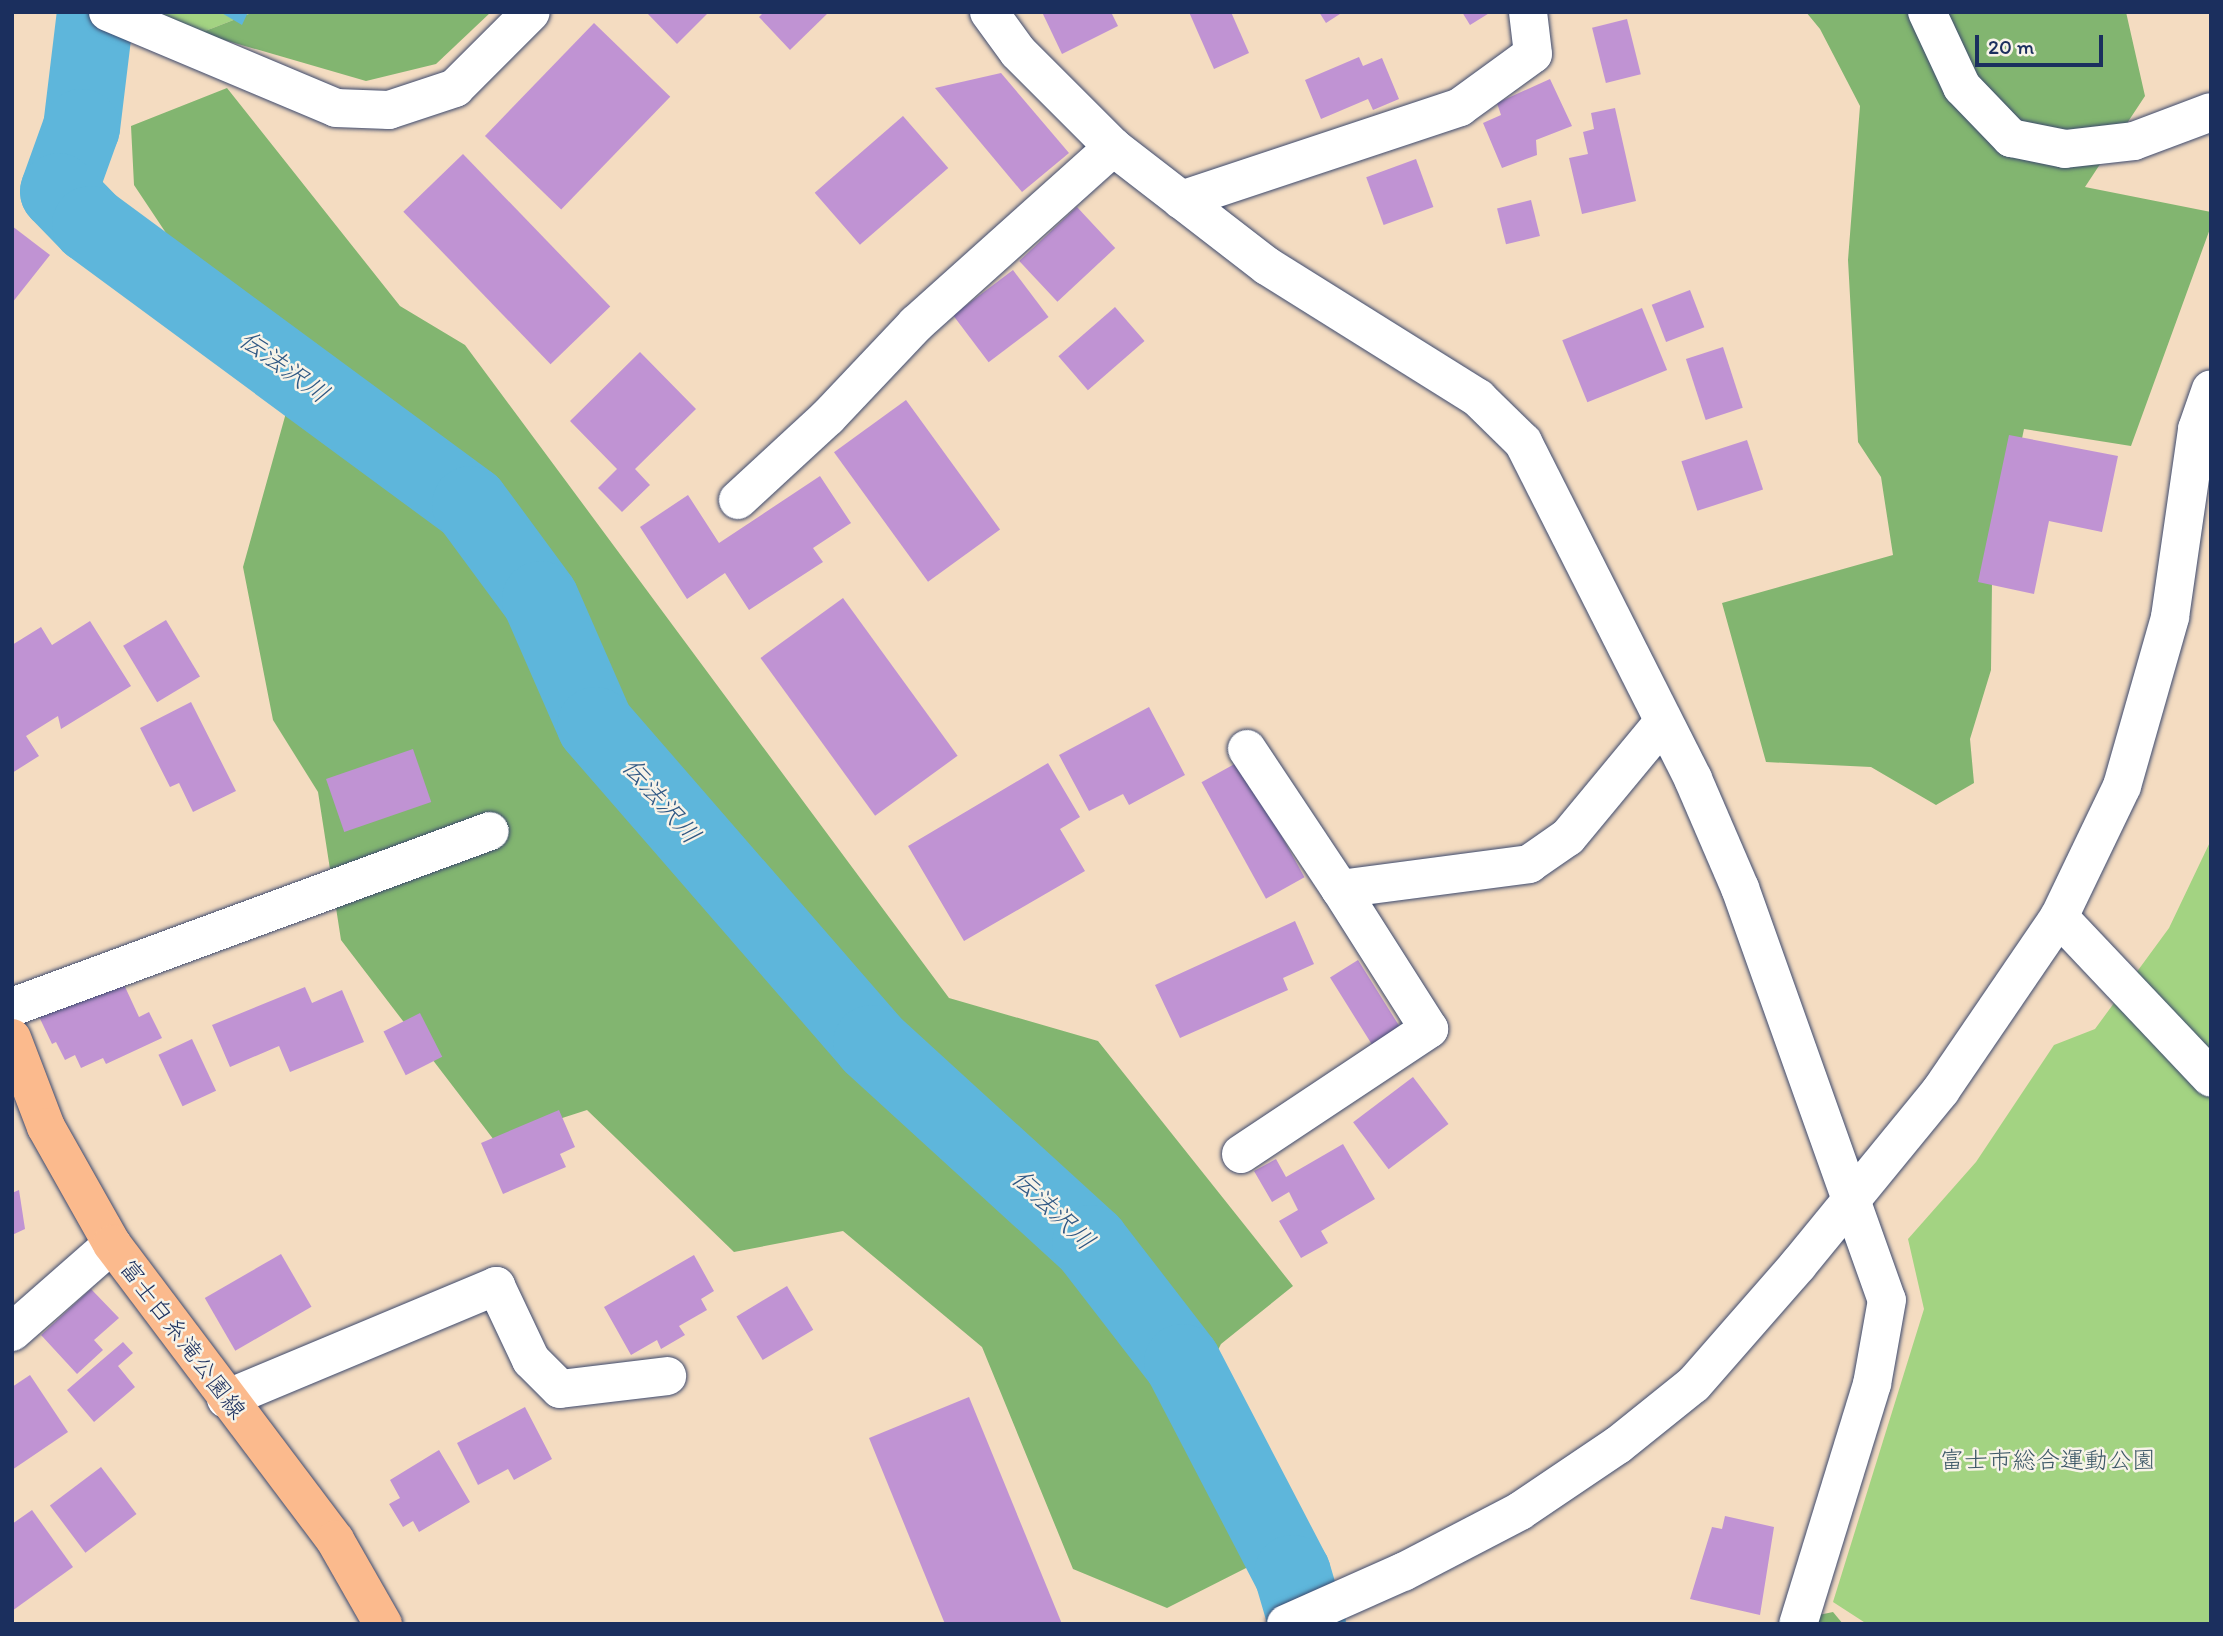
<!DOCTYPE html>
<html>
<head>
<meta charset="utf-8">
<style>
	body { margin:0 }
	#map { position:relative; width:2223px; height:1636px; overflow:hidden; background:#f4dcc1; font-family:Itim,"Klee One",sans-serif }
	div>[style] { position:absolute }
	.green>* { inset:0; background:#a3d382 }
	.forest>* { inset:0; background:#82b570 }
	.water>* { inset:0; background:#5eb6db }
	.river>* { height:77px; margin:-38.5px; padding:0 38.5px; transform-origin:38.5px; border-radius:38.5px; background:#5eb6db }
	.building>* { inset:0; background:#c093d3; transform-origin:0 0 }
	.roads { filter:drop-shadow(0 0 2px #3c496d) drop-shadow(0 0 2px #3c496d) }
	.minor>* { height:38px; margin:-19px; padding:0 19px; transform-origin:19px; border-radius:19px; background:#fff }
	.major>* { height:38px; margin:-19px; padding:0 19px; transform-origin:19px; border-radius:19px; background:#fbba8d }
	span { translate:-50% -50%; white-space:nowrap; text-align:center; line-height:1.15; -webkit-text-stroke:5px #f7f3e8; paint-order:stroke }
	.street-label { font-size:24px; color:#1b2f5e }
	.park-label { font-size:24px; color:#3d5867 }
	.water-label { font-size:26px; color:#2f5884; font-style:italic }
	.frame { position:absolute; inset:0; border:14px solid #1b2f5e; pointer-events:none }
	.scale { position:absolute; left:1975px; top:35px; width:128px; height:32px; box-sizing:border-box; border:4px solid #1b2f5e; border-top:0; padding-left:9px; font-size:21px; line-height:24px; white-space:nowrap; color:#1b2f5e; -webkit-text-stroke:5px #f7f3e8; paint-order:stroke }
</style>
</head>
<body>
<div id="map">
	<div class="green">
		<i style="clip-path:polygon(157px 12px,254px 12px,200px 33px)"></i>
		<i style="clip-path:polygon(2211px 840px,2211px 1624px,1867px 1624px,1833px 1602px,1924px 1309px,1908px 1239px,1976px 1162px,2054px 1045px,2095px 1029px,2169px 928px)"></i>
	</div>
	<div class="forest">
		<i style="clip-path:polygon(254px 12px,491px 12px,436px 64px,366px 81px,200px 33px)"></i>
		<i style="clip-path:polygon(1806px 12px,2126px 12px,2145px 96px,2085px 187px,2211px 212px,2211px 226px,2131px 446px,2024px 429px,1992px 582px,1991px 670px,1970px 739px,1974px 783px,1936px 805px,1871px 767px,1766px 762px,1722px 603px,1893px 555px,1881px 477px,1858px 442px,1848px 260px,1860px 106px,1820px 29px)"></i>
		<i style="clip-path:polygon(227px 88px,400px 306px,465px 345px,949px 998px,1098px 1041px,1293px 1286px,1221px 1344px,1188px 1409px,1256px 1482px,1254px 1564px,1167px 1608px,1073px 1569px,982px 1347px,843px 1231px,734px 1252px,587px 1110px,494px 1140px,341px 940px,318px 792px,273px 720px,243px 567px,296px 377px,230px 329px,134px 185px,131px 126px)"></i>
		<i style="clip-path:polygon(1833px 1612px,1843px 1624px,1775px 1624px)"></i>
	</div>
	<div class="water">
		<i style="clip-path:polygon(220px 12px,248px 12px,242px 25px)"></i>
	</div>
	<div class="river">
		<i style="left:95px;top:12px;width:116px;rotate:96.9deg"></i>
		<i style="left:81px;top:127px;width:68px;rotate:109.8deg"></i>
		<i style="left:58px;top:191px;width:46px;rotate:45.9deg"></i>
		<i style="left:90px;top:224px;width:472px;rotate:36.4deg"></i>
		<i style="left:470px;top:504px;width:118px;rotate:53.6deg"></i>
		<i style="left:540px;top:599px;width:137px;rotate:66.4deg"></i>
		<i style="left:595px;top:725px;width:421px;rotate:49deg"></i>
		<i style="left:871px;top:1043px;width:297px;rotate:42.4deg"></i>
		<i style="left:1090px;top:1243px;width:150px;rotate:52.3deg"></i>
		<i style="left:1182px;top:1362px;width:238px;rotate:62.5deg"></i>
		<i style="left:1292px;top:1573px;width:53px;rotate:73.6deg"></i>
	</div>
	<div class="building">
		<i style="clip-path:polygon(646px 12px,709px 12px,677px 44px)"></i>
		<i style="clip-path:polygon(764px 12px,829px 12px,790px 50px,759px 17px)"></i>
		<i style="clip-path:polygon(1042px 12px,1111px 12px,1118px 26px,1062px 54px)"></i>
		<i style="clip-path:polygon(1189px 12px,1231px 12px,1249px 53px,1214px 69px)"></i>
		<i style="clip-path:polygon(1319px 12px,1343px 12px,1326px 23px)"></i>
		<i style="clip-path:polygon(1462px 12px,1491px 12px,1470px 25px)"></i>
		<i style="left:1627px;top:19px;width:57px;height:36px;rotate:76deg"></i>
		<i style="left:594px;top:23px;width:106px;height:157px;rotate:44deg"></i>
		<i style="clip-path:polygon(1359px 57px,1363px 66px,1382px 58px,1399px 99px,1373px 110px,1368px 99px,1321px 119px,1305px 80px)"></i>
		<i style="clip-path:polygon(1001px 73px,1069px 153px,1022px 192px,935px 88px)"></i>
		<i style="clip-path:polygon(1550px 79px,1572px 126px,1536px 140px,1537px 155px,1502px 168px,1483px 123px,1501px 115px,1497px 103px)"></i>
		<i style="clip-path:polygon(1615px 108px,1636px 201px,1582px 214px,1569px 158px,1588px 154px,1583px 132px,1594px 129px,1591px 113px)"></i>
		<i style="left:903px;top:116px;width:69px;height:117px;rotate:49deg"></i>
		<i style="left:463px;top:154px;width:212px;height:83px;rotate:46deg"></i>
		<i style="left:1416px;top:159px;width:51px;height:53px;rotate:70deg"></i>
		<i style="left:1531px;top:200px;width:37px;height:35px;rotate:76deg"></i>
		<i style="left:1077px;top:207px;width:56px;height:79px;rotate:47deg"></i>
		<i style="clip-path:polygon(12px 226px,50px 255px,12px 303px)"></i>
		<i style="left:1013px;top:270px;width:59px;height:75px;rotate:53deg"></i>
		<i style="left:1690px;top:290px;width:40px;height:41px;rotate:69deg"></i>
		<i style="left:1115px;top:307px;width:45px;height:75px;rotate:49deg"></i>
		<i style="left:1642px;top:308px;width:67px;height:86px;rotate:68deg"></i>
		<i style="left:1723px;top:347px;width:64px;height:39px;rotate:72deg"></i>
		<i style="clip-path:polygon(640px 352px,696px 409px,635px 469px,650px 485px,622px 512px,598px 488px,617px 469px,570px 421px)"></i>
		<i style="left:906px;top:400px;width:160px;height:89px;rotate:54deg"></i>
		<i style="clip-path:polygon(2009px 435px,2118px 456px,2102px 532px,2049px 521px,2034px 594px,1978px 582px)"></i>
		<i style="left:1747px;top:440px;width:52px;height:69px;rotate:72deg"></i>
		<i style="clip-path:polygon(820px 476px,851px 523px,813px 548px,823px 562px,749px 610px,725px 573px,687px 599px,640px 527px,688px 495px,719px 543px)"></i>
		<i style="left:843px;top:598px;width:195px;height:102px;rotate:54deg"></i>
		<i style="left:166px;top:620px;width:66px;height:50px;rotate:59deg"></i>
		<i style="clip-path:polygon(90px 621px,131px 686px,61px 729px,58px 716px,26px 736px,39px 756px,12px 773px,12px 645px,41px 627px,52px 645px)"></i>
		<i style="clip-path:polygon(191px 702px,236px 791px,193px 812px,179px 783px,170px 787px,140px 728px)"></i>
		<i style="clip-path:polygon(1149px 707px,1185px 775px,1129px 805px,1123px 794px,1089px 811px,1059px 755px)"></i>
		<i style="left:413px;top:749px;width:56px;height:92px;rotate:71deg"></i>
		<i style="left:1240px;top:761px;width:133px;height:44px;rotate:61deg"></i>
		<i style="clip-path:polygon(1048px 763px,1080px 817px,1060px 829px,1085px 871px,964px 941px,908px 846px)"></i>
		<i style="clip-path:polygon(1295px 921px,1314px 964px,1283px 978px,1288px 990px,1180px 1038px,1155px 985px)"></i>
		<i style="left:1358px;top:960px;width:80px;height:33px;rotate:58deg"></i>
		<i style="clip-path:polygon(120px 976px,139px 1017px,149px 1012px,162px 1038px,106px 1064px,103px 1058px,81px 1068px,75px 1055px,65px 1060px,56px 1042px,52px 1044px,34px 1006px)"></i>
		<i style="clip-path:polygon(305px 987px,312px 1003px,342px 990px,364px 1042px,290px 1072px,279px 1046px,230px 1067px,212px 1025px)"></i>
		<i style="left:420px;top:1013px;width:49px;height:41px;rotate:63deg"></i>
		<i style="left:192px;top:1039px;width:57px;height:37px;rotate:65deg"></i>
		<i style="left:1413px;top:1077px;width:59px;height:75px;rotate:53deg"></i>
		<i style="clip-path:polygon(559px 1110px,575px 1147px,560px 1154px,566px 1167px,503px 1194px,481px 1143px)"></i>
		<i style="clip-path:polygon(1343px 1144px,1375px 1199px,1321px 1231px,1328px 1243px,1301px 1258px,1279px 1221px,1298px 1210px,1289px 1192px,1272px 1202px,1254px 1171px,1276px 1159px,1286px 1177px)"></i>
		<i style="clip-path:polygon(19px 1190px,25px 1229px,12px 1235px,12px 1193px)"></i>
		<i style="left:281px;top:1254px;width:61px;height:88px;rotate:60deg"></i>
		<i style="clip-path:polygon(694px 1255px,714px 1291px,701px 1299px,707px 1310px,679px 1326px,685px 1335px,661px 1349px,657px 1340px,631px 1355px,604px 1307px)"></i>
		<i style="left:787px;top:1286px;width:51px;height:59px;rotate:59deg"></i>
		<i style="clip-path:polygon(91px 1289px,119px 1318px,94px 1340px,103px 1350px,77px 1374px,41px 1335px)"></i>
		<i style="clip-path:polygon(123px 1342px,133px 1353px,118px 1366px,135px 1387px,94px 1422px,67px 1390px)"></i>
		<i style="clip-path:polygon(30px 1375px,68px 1432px,12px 1470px,12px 1387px)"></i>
		<i style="clip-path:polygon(969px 1397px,1062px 1624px,945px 1624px,869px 1438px)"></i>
		<i style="clip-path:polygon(525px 1407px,552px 1459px,514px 1480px,508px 1469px,478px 1485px,457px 1443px)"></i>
		<i style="clip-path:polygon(439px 1450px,470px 1502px,419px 1532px,413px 1521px,403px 1527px,389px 1504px,400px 1498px,390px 1480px)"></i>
		<i style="left:101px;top:1467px;width:59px;height:64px;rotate:53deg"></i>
		<i style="clip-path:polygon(32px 1510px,73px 1567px,12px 1611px,12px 1524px)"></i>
		<i style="clip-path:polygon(1725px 1516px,1774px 1527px,1760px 1615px,1690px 1599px,1712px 1527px,1722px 1529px)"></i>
	</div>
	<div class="roads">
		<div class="minor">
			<i style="left:108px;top:12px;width:247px;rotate:22.8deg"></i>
			<i style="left:336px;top:108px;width:53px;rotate:2.2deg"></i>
			<i style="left:389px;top:110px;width:70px;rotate:-18.4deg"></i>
			<i style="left:455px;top:88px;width:107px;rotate:-45deg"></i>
			<i style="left:989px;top:12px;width:49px;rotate:54.1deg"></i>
			<i style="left:1018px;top:52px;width:134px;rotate:45deg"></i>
			<i style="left:1113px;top:147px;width:195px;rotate:37.7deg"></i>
			<i style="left:1267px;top:266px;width:249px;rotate:32deg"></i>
			<i style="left:1478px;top:398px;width:63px;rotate:44.4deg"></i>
			<i style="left:1523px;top:442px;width:377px;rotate:63.2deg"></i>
			<i style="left:1693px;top:779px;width:119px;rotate:66.7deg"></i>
			<i style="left:1740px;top:888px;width:437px;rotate:70.4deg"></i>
			<i style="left:1887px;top:1300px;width:85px;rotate:100.1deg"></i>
			<i style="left:1872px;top:1384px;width:251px;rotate:107.1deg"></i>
			<i style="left:1927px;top:12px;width:83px;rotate:65deg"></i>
			<i style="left:1962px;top:87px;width:71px;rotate:46.1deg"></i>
			<i style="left:2011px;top:138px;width:55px;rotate:11.5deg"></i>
			<i style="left:2065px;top:149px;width:69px;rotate:-6.6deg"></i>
			<i style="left:2134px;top:141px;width:82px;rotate:-20.6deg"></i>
			<i style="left:1181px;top:200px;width:294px;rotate:-18.4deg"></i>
			<i style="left:1460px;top:107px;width:90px;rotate:-36deg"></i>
			<i style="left:1533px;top:54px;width:42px;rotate:-96.8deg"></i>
			<i style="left:738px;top:500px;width:122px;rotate:-42.7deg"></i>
			<i style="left:828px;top:417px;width:128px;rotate:-46.6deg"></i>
			<i style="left:916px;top:324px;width:265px;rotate:-41.9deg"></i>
			<i style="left:1247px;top:749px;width:168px;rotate:56.4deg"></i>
			<i style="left:1340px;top:889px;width:191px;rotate:-7.5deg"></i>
			<i style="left:1529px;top:864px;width:47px;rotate:-34.7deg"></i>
			<i style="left:1568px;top:837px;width:149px;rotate:-50.4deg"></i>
			<i style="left:2059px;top:917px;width:221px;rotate:46.6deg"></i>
			<i style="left:12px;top:1007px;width:509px;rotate:-20.21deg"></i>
			<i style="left:1241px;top:1154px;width:226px;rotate:-33.6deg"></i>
			<i style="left:1429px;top:1029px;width:166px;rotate:-122.4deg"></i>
			<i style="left:12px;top:1332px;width:133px;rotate:-41.3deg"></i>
			<i style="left:226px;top:1399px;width:293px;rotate:-22.7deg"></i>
			<i style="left:496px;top:1286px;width:82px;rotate:64.7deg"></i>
			<i style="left:531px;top:1360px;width:41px;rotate:45deg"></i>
			<i style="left:560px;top:1389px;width:108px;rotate:-6.9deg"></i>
			<i style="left:1286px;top:1624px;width:128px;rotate:-24deg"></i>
			<i style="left:1403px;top:1572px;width:132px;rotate:-27.5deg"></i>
			<i style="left:1520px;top:1511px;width:118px;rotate:-34deg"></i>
			<i style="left:1618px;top:1445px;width:97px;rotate:-38.8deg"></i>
			<i style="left:1694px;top:1384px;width:158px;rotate:-48.8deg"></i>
			<i style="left:1798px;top:1265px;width:226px;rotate:-50.7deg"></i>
			<i style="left:1941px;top:1090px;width:209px;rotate:-55.7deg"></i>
			<i style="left:2059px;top:917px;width:145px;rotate:-64.3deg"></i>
			<i style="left:2122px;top:786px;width:176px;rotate:-74.1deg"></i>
			<i style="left:2170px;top:617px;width:190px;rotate:-81.8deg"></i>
			<i style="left:2197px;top:429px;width:42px;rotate:-70.7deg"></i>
		</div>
		<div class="major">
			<i style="left:12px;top:1038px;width:95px;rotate:69.1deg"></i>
			<i style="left:46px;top:1127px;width:134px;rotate:60.6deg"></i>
			<i style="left:112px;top:1244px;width:371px;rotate:53deg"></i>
			<i style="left:335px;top:1540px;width:97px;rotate:60.3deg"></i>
		</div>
	</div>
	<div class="street-label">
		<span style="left:183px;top:1339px;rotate:53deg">富士白糸滝公園線</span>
	</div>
	<div class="park-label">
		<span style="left:2048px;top:1460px">富士市総合運動公園</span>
	</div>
	<div class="water-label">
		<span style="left:284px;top:367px;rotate:36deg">伝法沢川</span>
		<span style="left:661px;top:801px;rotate:49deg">伝法沢川</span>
		<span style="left:1053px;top:1210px;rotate:44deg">伝法沢川</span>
	</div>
	<div class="frame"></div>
	<div class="scale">20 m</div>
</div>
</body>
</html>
